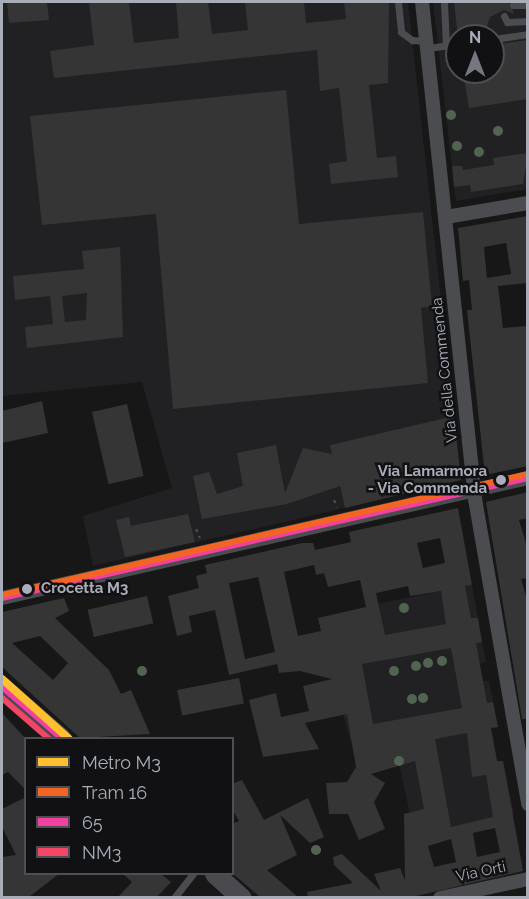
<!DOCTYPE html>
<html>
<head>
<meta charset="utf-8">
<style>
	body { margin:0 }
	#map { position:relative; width:529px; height:899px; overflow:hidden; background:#171717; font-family:Raleway,sans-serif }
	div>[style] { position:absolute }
	.built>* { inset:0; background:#212123 }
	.building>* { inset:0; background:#353536; transform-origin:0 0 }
	.path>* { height:2px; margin-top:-1px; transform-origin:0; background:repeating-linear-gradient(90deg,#4d4e52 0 3px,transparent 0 7.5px) }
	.lane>* { height:7px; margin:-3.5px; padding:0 3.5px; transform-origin:3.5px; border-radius:3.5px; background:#4b4c50 }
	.street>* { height:14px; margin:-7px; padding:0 7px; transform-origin:7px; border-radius:7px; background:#4b4c50 }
	.secondary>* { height:20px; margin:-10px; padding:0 10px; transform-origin:10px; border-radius:10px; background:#4a4a4e }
	.bus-1>* { height:6px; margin:-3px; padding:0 3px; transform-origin:3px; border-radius:3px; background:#f240a1 }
	.bus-2>* { height:6px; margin:-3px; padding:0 3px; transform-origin:3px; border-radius:3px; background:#f34667 }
	.tram-1>* { height:6px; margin:-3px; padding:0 3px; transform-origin:3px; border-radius:3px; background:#f26522 }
	.metro-1>* { height:8px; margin:-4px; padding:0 4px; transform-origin:4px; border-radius:4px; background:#fec02e }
	.trees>* { width:10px; height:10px; margin:-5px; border-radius:50%; background:#506451 }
	.dots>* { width:16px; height:16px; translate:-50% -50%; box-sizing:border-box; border:3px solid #111113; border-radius:50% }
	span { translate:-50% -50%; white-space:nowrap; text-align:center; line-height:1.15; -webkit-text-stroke:5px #111113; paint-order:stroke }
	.street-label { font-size:15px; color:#a8adb8 }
	.stop-label { font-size:15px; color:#a8adb8; font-weight:700 }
	.right { translate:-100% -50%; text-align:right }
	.left { translate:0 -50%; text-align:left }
	.frame { position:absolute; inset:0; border:3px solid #a8adb8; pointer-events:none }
	.legend { position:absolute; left:24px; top:737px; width:210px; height:138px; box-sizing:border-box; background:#111113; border:2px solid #4d4f55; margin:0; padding:8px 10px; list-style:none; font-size:18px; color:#a8adb8 }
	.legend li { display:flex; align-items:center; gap:12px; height:30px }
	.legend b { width:30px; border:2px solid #4d4f55 }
	.north { position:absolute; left:445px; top:24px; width:60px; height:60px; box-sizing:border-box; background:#111113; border:2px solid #4d4f55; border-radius:50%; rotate:0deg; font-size:16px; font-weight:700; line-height:24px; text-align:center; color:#a8adb8 }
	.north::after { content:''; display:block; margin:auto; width:21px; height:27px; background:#757880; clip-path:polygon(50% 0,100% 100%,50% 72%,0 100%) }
</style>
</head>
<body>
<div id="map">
	<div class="built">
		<i style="clip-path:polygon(2px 2px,408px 2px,454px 416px,330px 445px,345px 508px,93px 566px,83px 516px,172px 488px,142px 382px,2px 396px)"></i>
		<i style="clip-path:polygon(evenodd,433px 2px,527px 2px,527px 189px,456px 201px,433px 2px,457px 36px,493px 36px,493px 72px,457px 72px,457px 36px)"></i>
		<i style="clip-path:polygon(472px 585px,486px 662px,479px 664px,483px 681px,489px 681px,498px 727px,491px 728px,497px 761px,503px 761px,514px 814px,415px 837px,395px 746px,354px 753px,329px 664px,376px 653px,366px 606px)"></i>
	</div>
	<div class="building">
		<i style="clip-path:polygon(7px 2px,47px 2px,49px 20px,9px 23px)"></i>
		<i style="clip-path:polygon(89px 2px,129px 2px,134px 43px,179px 38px,176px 2px,208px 2px,212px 34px,248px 30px,245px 2px,304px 2px,306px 23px,346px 19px,344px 2px,389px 2px,388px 83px,369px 85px,377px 158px,396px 156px,398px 177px,331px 184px,329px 164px,347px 161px,339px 88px,320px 91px,317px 50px,54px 78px,50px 51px,94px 45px)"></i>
		<i style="clip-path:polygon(454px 2px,509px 2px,514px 14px,504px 10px,490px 17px,484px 36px,458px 36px)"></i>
		<i style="clip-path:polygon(528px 40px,528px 99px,469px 108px,463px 72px,493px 72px,493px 45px)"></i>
		<i style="clip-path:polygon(286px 90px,299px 224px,423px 212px,432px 306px,421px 308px,428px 383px,173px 409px,156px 214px,42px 225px,30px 116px)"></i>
		<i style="clip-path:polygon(528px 153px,523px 184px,471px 192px,470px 185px,454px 187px,452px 166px,462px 166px,463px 170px,494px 165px,493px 158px)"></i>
		<i style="clip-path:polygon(evenodd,528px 216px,528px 283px,498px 286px,503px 328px,528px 326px,528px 466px,485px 475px,467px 310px,472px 310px,469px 280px,463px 281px,458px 228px,528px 216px,506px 243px,511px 274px,487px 278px,484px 247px,506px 243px)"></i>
		<i style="clip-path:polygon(evenodd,120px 247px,123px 337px,27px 348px,25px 327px,53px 324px,50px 296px,15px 300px,13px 276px,84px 269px,82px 251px,120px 247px,87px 293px,86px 320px,65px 322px,62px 296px,87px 293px)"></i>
		<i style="clip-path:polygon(42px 401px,48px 433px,2px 443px,2px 411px)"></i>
		<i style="left:127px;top:404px;width:74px;height:36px;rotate:77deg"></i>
		<i style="clip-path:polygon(454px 416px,461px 480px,345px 508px,340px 486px,287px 504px,202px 519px,193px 476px,209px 472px,217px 494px,243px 486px,237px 453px,276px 445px,285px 493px,303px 448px,332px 454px,330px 445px)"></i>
		<i style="clip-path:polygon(528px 492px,528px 518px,519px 520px,528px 550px,528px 578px,521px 579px,528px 603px,528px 719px,522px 719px,486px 502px)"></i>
		<i style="clip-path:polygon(evenodd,458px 508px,472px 585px,465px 586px,471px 618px,478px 618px,480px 631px,482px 642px,476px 643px,487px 703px,493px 702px,498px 727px,491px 728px,497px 761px,503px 761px,523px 871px,412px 897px,308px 897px,307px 892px,353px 883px,334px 865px,333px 857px,342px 854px,381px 891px,374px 874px,400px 868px,405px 880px,404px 814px,424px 809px,415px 761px,371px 774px,385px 783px,374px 802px,385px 829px,359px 840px,348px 814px,329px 814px,326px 783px,347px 782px,356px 767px,347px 714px,305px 723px,319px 749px,263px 757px,249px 700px,276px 693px,281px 717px,309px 711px,303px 686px,332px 679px,300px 671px,279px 673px,277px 664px,229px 675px,215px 610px,189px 616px,192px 632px,177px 636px,168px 596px,199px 588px,196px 576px,207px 573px,205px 565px,302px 543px,313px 543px,315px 550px,351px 542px,349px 532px,458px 508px,440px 538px,445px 563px,423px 568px,417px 543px,440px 538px,458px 508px,314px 565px,316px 575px,324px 573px,328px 587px,360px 580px,366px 607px,318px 618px,321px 631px,298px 636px,284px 572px,314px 565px,458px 508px,258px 577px,275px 652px,245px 659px,229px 583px,258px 577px,458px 508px,408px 586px,410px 596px,441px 591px,446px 624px,385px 635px,376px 593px,408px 586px,458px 508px,451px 648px,462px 708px,373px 724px,362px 664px,451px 648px,458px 508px,467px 733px,472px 777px,486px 775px,493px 817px,451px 827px,435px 739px,467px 733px,458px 508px,495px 828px,500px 852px,477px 857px,473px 833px,495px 828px,458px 508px,451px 839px,456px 862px,434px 867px,428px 846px,451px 839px)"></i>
		<i style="clip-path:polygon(188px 514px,195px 542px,125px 557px,116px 520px,129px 517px,131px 526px)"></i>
		<i style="left:147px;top:596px;width:28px;height:61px;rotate:77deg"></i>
		<i style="clip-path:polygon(evenodd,64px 598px,69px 611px,55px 618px,109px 670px,121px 694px,131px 690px,150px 734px,80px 738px,2px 667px,2px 612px,64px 598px,40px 636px,68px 663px,53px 680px,12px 643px,40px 636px)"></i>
		<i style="left:239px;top:678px;width:26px;height:63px;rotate:79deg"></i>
		<i style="clip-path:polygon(2px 713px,26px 739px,26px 790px,8px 772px,2px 775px)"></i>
		<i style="clip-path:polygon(242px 780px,264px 820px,308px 798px,324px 837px,310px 843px,280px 815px,297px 855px,267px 870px,298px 897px,260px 897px,232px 873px,232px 824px,239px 821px,232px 809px,232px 784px)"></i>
		<i style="clip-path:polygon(26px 797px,26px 873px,60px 873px,29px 897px,2px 897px,2px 857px,16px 855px,2px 827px,2px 809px)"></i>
		<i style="clip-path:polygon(122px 873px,160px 873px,171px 882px,157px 897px,118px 897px,132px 882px)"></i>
	</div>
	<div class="path">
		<i style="left:334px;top:500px;width:8px;rotate:67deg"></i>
		<i style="left:196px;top:529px;width:10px;rotate:66deg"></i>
	</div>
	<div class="lane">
		<i style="left:398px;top:2px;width:30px;rotate:84deg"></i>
		<i style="left:401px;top:32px;width:14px;rotate:36deg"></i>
		<i style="left:412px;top:40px;width:15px;rotate:4deg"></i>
		<i style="left:444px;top:2px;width:44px;rotate:87.4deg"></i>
		<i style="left:513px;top:5px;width:15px"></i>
		<i style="left:504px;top:16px;width:7px;rotate:63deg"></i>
		<i style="left:507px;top:22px;width:21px;rotate:-3deg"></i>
		<i style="left:493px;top:39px;width:35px;rotate:-8deg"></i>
		<i style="left:428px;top:48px;width:29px;rotate:-8deg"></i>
		<i style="left:174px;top:898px;width:31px;rotate:-52deg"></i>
	</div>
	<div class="street">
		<i style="left:422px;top:2px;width:500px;rotate:83.9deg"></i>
		<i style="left:475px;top:499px;width:310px;rotate:80.1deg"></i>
		<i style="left:446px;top:217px;width:83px;rotate:-9.7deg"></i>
		<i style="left:2px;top:598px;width:540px;rotate:-12.85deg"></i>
		<i style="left:440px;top:898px;width:90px;rotate:-12.2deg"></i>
	</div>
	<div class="secondary">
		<i style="left:2px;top:687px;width:78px;rotate:40.8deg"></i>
		<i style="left:215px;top:874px;width:36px;rotate:42deg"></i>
	</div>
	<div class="bus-1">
		<i style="left:2px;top:598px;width:540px;rotate:-12.85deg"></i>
		<i style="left:2px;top:687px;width:78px;rotate:40.8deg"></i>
	</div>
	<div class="bus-2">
		<i style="left:2px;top:698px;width:61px;rotate:41deg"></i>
	</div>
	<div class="tram-1">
		<i style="left:2px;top:595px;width:540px;rotate:-12.95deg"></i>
	</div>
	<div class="metro-1">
		<i style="left:2px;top:679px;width:89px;rotate:41.8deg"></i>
	</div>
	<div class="trees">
		<i style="left:451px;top:115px"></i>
		<i style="left:498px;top:131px"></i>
		<i style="left:457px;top:146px"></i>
		<i style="left:479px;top:152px"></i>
		<i style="left:404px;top:608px"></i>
		<i style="left:442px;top:661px"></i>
		<i style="left:428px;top:663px"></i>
		<i style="left:416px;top:666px"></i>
		<i style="left:142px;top:671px"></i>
		<i style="left:394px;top:671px"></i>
		<i style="left:423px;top:698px"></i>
		<i style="left:412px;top:699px"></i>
		<i style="left:399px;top:761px"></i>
		<i style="left:316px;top:850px"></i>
	</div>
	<div class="dots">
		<i style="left:501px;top:480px;background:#a8adb8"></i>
		<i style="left:27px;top:589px;background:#a8adb8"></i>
	</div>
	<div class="street-label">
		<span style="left:445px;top:370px;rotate:-96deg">Via della Commenda</span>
		<span style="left:481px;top:872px;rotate:-12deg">Via Orti</span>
	</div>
	<div class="stop-label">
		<span class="right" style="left:487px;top:480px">Via Lamarmora<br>- Via Commenda</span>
		<span class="left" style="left:41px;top:589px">Crocetta M3</span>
	</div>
	<div class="frame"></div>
	<ul class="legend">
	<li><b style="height:8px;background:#fec02e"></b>Metro M3</li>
	<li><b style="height:8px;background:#f26522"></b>Tram 16</li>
	<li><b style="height:8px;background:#f240a1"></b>65</li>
	<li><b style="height:8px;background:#f34667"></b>NM3</li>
	</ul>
	<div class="north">N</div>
</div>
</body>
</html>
